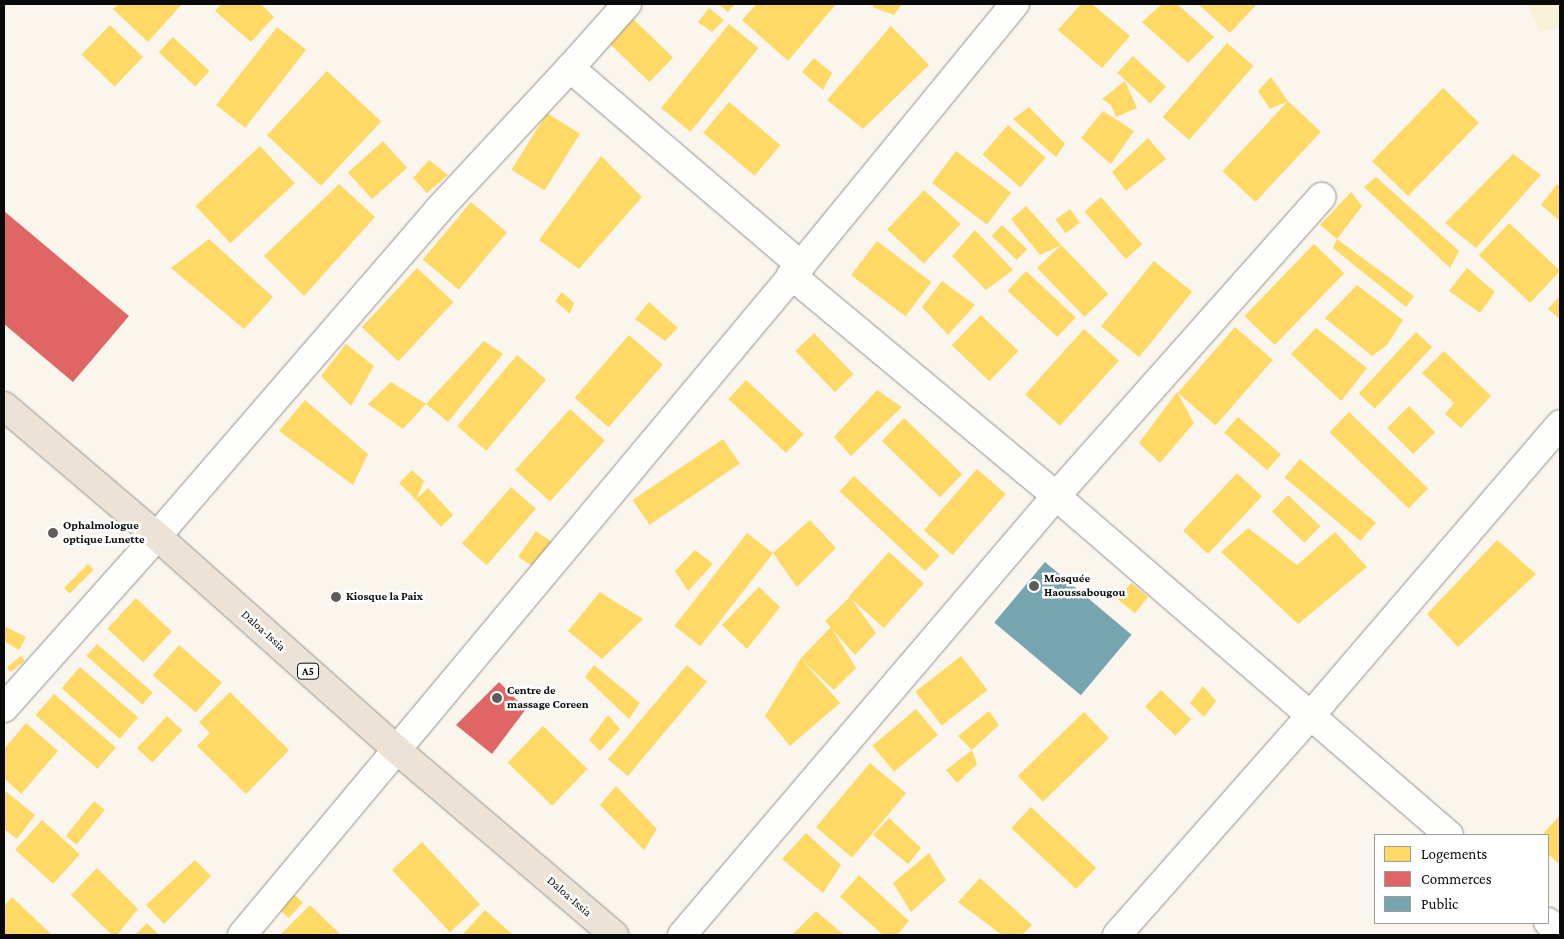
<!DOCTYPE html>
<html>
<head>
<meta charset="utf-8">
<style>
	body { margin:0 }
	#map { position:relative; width:1564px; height:939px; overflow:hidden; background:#faf6ed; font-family:"Crimson Pro",serif }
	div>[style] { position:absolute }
	.farmland>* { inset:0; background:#f8f0d8 }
	.homes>* { inset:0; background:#ffd966; transform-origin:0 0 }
	.shops>* { inset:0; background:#e06666 }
	.public>* { inset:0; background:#76a5af; transform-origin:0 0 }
	.roads { filter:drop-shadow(0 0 1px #92908c) drop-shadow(0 0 1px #92908c) }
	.minor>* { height:28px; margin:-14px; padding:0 14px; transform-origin:14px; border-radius:14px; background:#fefefc }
	.major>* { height:28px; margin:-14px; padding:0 14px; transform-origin:14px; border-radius:14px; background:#ece3d6 }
	.dots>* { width:14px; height:14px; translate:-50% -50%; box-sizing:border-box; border:2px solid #fff; border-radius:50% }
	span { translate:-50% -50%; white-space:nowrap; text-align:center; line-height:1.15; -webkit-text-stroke:5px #fff; paint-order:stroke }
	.shield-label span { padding:1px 4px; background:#fff; border:1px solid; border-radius:4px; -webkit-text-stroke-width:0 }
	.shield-label { font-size:11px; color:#0a0a0a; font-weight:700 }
	.poi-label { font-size:12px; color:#0a0a0a; font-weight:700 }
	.left { translate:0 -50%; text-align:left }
	.street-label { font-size:12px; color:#0a0a0a }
	.frame { position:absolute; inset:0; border:5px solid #0a0a0a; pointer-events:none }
	.legend { position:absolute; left:1374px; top:834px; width:175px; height:90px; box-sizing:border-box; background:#fff; border:1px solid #9d9d9d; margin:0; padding:6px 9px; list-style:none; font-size:15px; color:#0a0a0a }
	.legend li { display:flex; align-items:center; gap:10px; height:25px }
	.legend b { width:25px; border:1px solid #9d9d9d }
</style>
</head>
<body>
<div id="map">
	<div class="farmland">
		<i style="clip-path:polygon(1527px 4px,1560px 4px,1560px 28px,1540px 32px)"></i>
	</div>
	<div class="homes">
		<i style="clip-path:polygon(119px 4px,182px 4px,148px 42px,113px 9px)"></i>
		<i style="clip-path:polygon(221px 4px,261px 4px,274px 17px,251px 42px,215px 11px)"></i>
		<i style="clip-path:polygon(718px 4px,735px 4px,728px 12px)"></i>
		<i style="clip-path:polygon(757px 4px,836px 4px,788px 61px,742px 20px)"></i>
		<i style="clip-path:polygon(875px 4px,902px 4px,894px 15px,872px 7px)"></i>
		<i style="clip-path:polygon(1081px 4px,1092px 4px,1130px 36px,1102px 68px,1058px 30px)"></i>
		<i style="clip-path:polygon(1162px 4px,1177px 4px,1214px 37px,1188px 63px,1142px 22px)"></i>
		<i style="clip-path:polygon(1198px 4px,1257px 4px,1230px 33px)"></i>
		<i style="clip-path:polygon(709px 8px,724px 20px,712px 32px,698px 22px)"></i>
		<i style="left:632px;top:18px;width:57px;height:34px;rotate:44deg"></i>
		<i style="left:729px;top:24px;width:38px;height:108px;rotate:39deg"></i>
		<i style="left:110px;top:25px;width:46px;height:41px;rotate:44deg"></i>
		<i style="clip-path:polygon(891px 26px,929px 65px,863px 129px,827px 100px)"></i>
		<i style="left:277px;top:27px;width:37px;height:99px;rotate:38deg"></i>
		<i style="left:173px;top:37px;width:50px;height:21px;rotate:43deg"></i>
		<i style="left:1227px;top:43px;width:35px;height:98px;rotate:41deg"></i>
		<i style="left:1133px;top:56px;width:45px;height:23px;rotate:43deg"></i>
		<i style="clip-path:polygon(814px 58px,832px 73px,823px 90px,802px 72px)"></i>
		<i style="left:327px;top:71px;width:74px;height:88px;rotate:43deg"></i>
		<i style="clip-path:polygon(1271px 77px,1288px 101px,1270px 109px,1258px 91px)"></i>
		<i style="clip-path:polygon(1125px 81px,1137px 108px,1116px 117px,1111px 105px,1102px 99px)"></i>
		<i style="left:1443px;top:88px;width:50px;height:102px;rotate:44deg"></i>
		<i style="left:1288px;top:101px;width:45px;height:96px;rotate:43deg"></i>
		<i style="left:729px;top:102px;width:67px;height:40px;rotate:40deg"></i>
		<i style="clip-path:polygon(1029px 107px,1065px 144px,1056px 157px,1013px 119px)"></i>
		<i style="clip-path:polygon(1103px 111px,1134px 131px,1111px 164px,1081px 138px)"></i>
		<i style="left:547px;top:113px;width:39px;height:67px;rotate:32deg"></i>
		<i style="left:1008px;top:125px;width:50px;height:39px;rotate:41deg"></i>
		<i style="clip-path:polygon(1148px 138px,1166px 159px,1126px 191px,1112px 172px)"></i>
		<i style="left:383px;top:141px;width:36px;height:47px;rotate:48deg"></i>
		<i style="left:260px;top:146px;width:51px;height:88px;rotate:47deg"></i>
		<i style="left:956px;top:151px;width:69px;height:40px;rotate:37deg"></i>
		<i style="clip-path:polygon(1513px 154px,1541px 175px,1476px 248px,1445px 223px)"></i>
		<i style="clip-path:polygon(601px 156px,642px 197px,579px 269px,539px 240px)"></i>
		<i style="clip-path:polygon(429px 160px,448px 175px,427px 193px,413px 178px)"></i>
		<i style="clip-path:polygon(1376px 177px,1459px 251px,1450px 268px,1364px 187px)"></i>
		<i style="clip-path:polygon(339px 184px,375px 217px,304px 296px,264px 256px)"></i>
		<i style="clip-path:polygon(1557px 184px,1560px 187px,1560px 221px,1541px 205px)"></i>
		<i style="left:924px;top:190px;width:50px;height:54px;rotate:43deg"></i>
		<i style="clip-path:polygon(1351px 192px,1362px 206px,1337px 239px,1320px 225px)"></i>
		<i style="left:1101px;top:197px;width:63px;height:22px;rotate:49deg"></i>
		<i style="left:471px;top:202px;width:47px;height:75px;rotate:40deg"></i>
		<i style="clip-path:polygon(1026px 206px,1061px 245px,1040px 255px,1011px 219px)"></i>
		<i style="left:1070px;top:209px;width:17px;height:18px;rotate:54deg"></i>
		<i style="left:1509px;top:223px;width:70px;height:44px;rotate:43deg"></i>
		<i style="left:1002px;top:225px;width:35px;height:15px;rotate:44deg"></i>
		<i style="clip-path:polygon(975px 230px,1013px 270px,986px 290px,952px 256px)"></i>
		<i style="clip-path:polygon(209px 239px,273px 297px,244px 329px,171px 268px)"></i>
		<i style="clip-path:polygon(1337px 239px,1414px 296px,1406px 307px,1333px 248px)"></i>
		<i style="left:877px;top:241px;width:68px;height:43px;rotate:37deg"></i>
		<i style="left:1314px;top:244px;width:42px;height:100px;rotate:44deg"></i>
		<i style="left:1061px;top:245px;width:68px;height:33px;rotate:46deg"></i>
		<i style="left:1154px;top:261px;width:49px;height:84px;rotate:39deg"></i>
		<i style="left:417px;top:268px;width:50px;height:81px;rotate:43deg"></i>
		<i style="clip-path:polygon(1467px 268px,1495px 292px,1480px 313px,1449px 291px)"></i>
		<i style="left:1026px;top:271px;width:68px;height:27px;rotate:43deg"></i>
		<i style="clip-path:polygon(942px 281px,975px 305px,948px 335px,922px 307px)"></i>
		<i style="clip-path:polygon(1357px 285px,1403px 320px,1387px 345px,1372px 356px,1325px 318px)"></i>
		<i style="clip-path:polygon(562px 292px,574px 303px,570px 314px,555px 301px)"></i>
		<i style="clip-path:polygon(1560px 296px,1560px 319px,1548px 309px)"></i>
		<i style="clip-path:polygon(649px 302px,678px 328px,665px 341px,635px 319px)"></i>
		<i style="left:981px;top:315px;width:52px;height:42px;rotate:44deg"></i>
		<i style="left:1235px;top:327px;width:50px;height:87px;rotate:41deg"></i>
		<i style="clip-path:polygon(1316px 328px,1367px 368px,1341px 401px,1291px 354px)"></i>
		<i style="left:1084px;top:329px;width:47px;height:88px;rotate:42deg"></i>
		<i style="left:1416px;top:332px;width:22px;height:84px;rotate:43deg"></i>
		<i style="left:814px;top:333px;width:57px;height:26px;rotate:46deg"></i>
		<i style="left:629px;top:335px;width:45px;height:83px;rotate:41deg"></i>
		<i style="clip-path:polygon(484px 341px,503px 354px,448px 422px,426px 404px)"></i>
		<i style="clip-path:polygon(346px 344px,374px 366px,351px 406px,321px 376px)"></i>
		<i style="clip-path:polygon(1444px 351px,1491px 396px,1461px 428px,1445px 414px,1454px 403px,1422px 373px)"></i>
		<i style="left:517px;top:355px;width:38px;height:93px;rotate:40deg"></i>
		<i style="left:746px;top:380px;width:79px;height:26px;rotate:43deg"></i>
		<i style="clip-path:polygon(391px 382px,426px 404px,403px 429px,368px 404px)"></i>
		<i style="clip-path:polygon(877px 390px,902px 407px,851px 456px,834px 437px)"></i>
		<i style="clip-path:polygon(1177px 392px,1194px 423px,1160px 463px,1139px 443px)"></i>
		<i style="clip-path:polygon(305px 400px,368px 454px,353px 485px,279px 431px)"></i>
		<i style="left:1409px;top:406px;width:37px;height:31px;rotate:45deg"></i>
		<i style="left:570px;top:409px;width:47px;height:82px;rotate:42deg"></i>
		<i style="left:1349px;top:412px;width:110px;height:28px;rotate:44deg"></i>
		<i style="left:1238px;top:417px;width:57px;height:21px;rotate:41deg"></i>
		<i style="left:904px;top:418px;width:81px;height:32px;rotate:44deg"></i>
		<i style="left:723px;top:439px;width:30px;height:109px;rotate:56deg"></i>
		<i style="left:1300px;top:459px;width:99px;height:24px;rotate:40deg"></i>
		<i style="left:977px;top:469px;width:38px;height:81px;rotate:41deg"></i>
		<i style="clip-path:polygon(412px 470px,424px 481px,416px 500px,399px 483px)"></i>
		<i style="left:1237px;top:473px;width:34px;height:79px;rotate:43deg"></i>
		<i style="left:854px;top:476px;width:117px;height:21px;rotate:43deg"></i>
		<i style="left:511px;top:487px;width:33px;height:75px;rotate:41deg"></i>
		<i style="left:428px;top:488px;width:37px;height:17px;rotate:47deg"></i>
		<i style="left:1288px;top:495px;width:45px;height:23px;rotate:44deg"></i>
		<i style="clip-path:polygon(810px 520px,836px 548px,797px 587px,773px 553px)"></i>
		<i style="clip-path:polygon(1248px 528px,1297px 565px,1335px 532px,1367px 567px,1298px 624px,1221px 552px)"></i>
		<i style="left:536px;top:531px;width:24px;height:31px;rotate:35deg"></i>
		<i style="left:747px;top:533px;width:33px;height:118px;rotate:38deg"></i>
		<i style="clip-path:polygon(1497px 540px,1536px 574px,1458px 647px,1427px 614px)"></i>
		<i style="clip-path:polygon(695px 550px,713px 564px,688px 591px,675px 571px)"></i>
		<i style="left:889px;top:552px;width:47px;height:60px;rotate:42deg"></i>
		<i style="left:88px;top:564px;width:8px;height:34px;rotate:45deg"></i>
		<i style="left:1131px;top:583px;width:22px;height:21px;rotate:39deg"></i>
		<i style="clip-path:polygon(759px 587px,780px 607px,747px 649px,722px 625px)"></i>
		<i style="clip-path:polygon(600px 592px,643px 619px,602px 659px,568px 631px)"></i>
		<i style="clip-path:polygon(850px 597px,876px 633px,855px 655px,825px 621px)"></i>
		<i style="left:136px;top:598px;width:49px;height:42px;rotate:43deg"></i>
		<i style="clip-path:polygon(4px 626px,26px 637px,19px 650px,4px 641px)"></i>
		<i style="clip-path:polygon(831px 627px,856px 668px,834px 690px,803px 661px,840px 703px,790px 746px,765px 716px,801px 658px)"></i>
		<i style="left:97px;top:644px;width:74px;height:16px;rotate:41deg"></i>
		<i style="left:179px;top:645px;width:57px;height:40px;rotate:41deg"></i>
		<i style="left:21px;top:656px;width:6px;height:18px;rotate:51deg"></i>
		<i style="left:961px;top:656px;width:43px;height:58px;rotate:52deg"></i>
		<i style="clip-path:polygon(594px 665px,640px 703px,629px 719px,585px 677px)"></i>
		<i style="left:687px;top:665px;width:26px;height:123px;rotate:40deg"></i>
		<i style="left:80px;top:667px;width:77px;height:28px;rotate:41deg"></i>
		<i style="clip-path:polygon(1203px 686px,1216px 701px,1204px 717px,1190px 703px)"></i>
		<i style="left:1161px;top:690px;width:42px;height:23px;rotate:44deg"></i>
		<i style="clip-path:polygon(230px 692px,289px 750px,246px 794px,197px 746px,210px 733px,199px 722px)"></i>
		<i style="left:54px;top:694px;width:82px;height:28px;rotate:41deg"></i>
		<i style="left:916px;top:709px;width:34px;height:57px;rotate:50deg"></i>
		<i style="clip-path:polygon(989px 711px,999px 725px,972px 750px,958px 736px)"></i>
		<i style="left:1084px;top:712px;width:36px;height:92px;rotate:46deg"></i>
		<i style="clip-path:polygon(608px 715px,620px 729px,600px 751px,589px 740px)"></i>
		<i style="left:167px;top:716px;width:21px;height:44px;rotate:43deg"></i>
		<i style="clip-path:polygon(26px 723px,58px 751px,21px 794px,4px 778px,4px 749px)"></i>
		<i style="left:543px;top:726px;width:62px;height:51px;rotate:44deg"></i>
		<i style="clip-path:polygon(972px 750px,977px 764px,957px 783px,946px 770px)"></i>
		<i style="left:870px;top:763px;width:47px;height:84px;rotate:40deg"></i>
		<i style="clip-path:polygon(616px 786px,657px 829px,644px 850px,600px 805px)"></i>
		<i style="clip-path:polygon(4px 790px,35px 815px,17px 839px,4px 829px)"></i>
		<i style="left:94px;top:801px;width:14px;height:45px;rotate:39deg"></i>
		<i style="left:1031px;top:807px;width:89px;height:29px;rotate:43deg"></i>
		<i style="clip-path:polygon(1560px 815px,1560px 860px,1558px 863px,1548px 854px,1548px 835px,1542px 835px)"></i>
		<i style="clip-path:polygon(889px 818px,921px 848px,908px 864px,873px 835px)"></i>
		<i style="left:42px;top:820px;width:51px;height:40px;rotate:42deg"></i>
		<i style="clip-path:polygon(806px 833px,841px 865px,823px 893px,782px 859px)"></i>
		<i style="left:422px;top:842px;width:85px;height:41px;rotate:47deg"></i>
		<i style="clip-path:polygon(929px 853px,946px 880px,911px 912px,893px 883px)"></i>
		<i style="clip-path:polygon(195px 860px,211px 876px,164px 924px,146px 905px)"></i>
		<i style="clip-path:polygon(97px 868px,138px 909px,117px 935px,112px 935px,71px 895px)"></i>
		<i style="clip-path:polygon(859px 875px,909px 921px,897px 935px,883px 935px,840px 897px)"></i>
		<i style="clip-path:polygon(980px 878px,1032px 925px,1022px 935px,1002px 935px,958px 902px)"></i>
		<i style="left:286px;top:887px;width:23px;height:21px;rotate:43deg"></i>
		<i style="clip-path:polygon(12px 897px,52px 935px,4px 935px,4px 906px)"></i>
		<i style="clip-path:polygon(310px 905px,341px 935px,280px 935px)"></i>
		<i style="clip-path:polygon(485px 910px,513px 935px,462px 935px)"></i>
		<i style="clip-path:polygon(816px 911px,844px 935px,792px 935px)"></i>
		<i style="clip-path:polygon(147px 923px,159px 935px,135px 935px)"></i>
	</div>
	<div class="shops">
		<i style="clip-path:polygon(4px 211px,129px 316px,73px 382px,4px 324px)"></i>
		<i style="clip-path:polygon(499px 682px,526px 709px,492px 754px,456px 725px)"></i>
	</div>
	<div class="public">
		<i style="left:1045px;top:562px;width:113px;height:79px;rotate:40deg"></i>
	</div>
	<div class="roads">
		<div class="minor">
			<i style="left:570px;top:68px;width:304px;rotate:40.5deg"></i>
			<i style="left:791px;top:275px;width:345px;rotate:39.8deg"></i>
			<i style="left:1056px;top:496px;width:519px;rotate:40.78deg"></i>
			<i style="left:4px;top:708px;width:230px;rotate:-48.3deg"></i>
			<i style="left:157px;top:536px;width:432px;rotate:-49.2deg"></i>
			<i style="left:439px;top:209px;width:192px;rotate:-47.1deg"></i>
			<i style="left:570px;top:68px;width:86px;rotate:-48.3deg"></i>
			<i style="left:1548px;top:922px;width:16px;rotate:43deg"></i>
			<i style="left:242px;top:935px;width:873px;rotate:-50.16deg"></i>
			<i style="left:801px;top:265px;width:338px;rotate:-50.7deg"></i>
			<i style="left:682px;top:935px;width:577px;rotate:-49.57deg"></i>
			<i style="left:1056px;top:496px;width:400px;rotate:-48.4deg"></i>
			<i style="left:1117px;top:935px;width:293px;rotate:-48.6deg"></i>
			<i style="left:1311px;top:715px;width:383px;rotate:-49.4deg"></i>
		</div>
		<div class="major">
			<i style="left:4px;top:406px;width:201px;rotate:40.4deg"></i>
			<i style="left:157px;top:536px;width:322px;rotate:41.7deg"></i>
			<i style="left:397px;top:750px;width:285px;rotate:40.4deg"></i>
		</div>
	</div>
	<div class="dots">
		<i style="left:53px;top:533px;background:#5e5d59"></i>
		<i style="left:1034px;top:586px;background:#5e5d59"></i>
		<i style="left:336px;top:597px;background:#5e5d59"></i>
		<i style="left:497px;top:698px;background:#5e5d59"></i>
	</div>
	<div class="shield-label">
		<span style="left:308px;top:671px">A5</span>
	</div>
	<div class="poi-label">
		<span class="left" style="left:63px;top:533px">Ophalmologue<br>optique Lunette</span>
		<span class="left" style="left:1044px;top:586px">Mosquée<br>Haoussabougou</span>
		<span class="left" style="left:346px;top:597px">Kiosque la Paix</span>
		<span class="left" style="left:507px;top:698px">Centre de<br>massage Coreen</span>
	</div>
	<div class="street-label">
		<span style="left:263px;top:631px;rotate:42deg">Daloa-Issia</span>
		<span style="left:569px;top:897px;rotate:41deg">Daloa-Issia</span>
	</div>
	<div class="frame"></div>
	<ul class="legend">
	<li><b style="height:14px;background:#ffd966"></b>Logements</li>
	<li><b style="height:14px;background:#e06666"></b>Commerces</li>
	<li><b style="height:14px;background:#76a5af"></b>Public</li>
	</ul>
</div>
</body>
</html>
